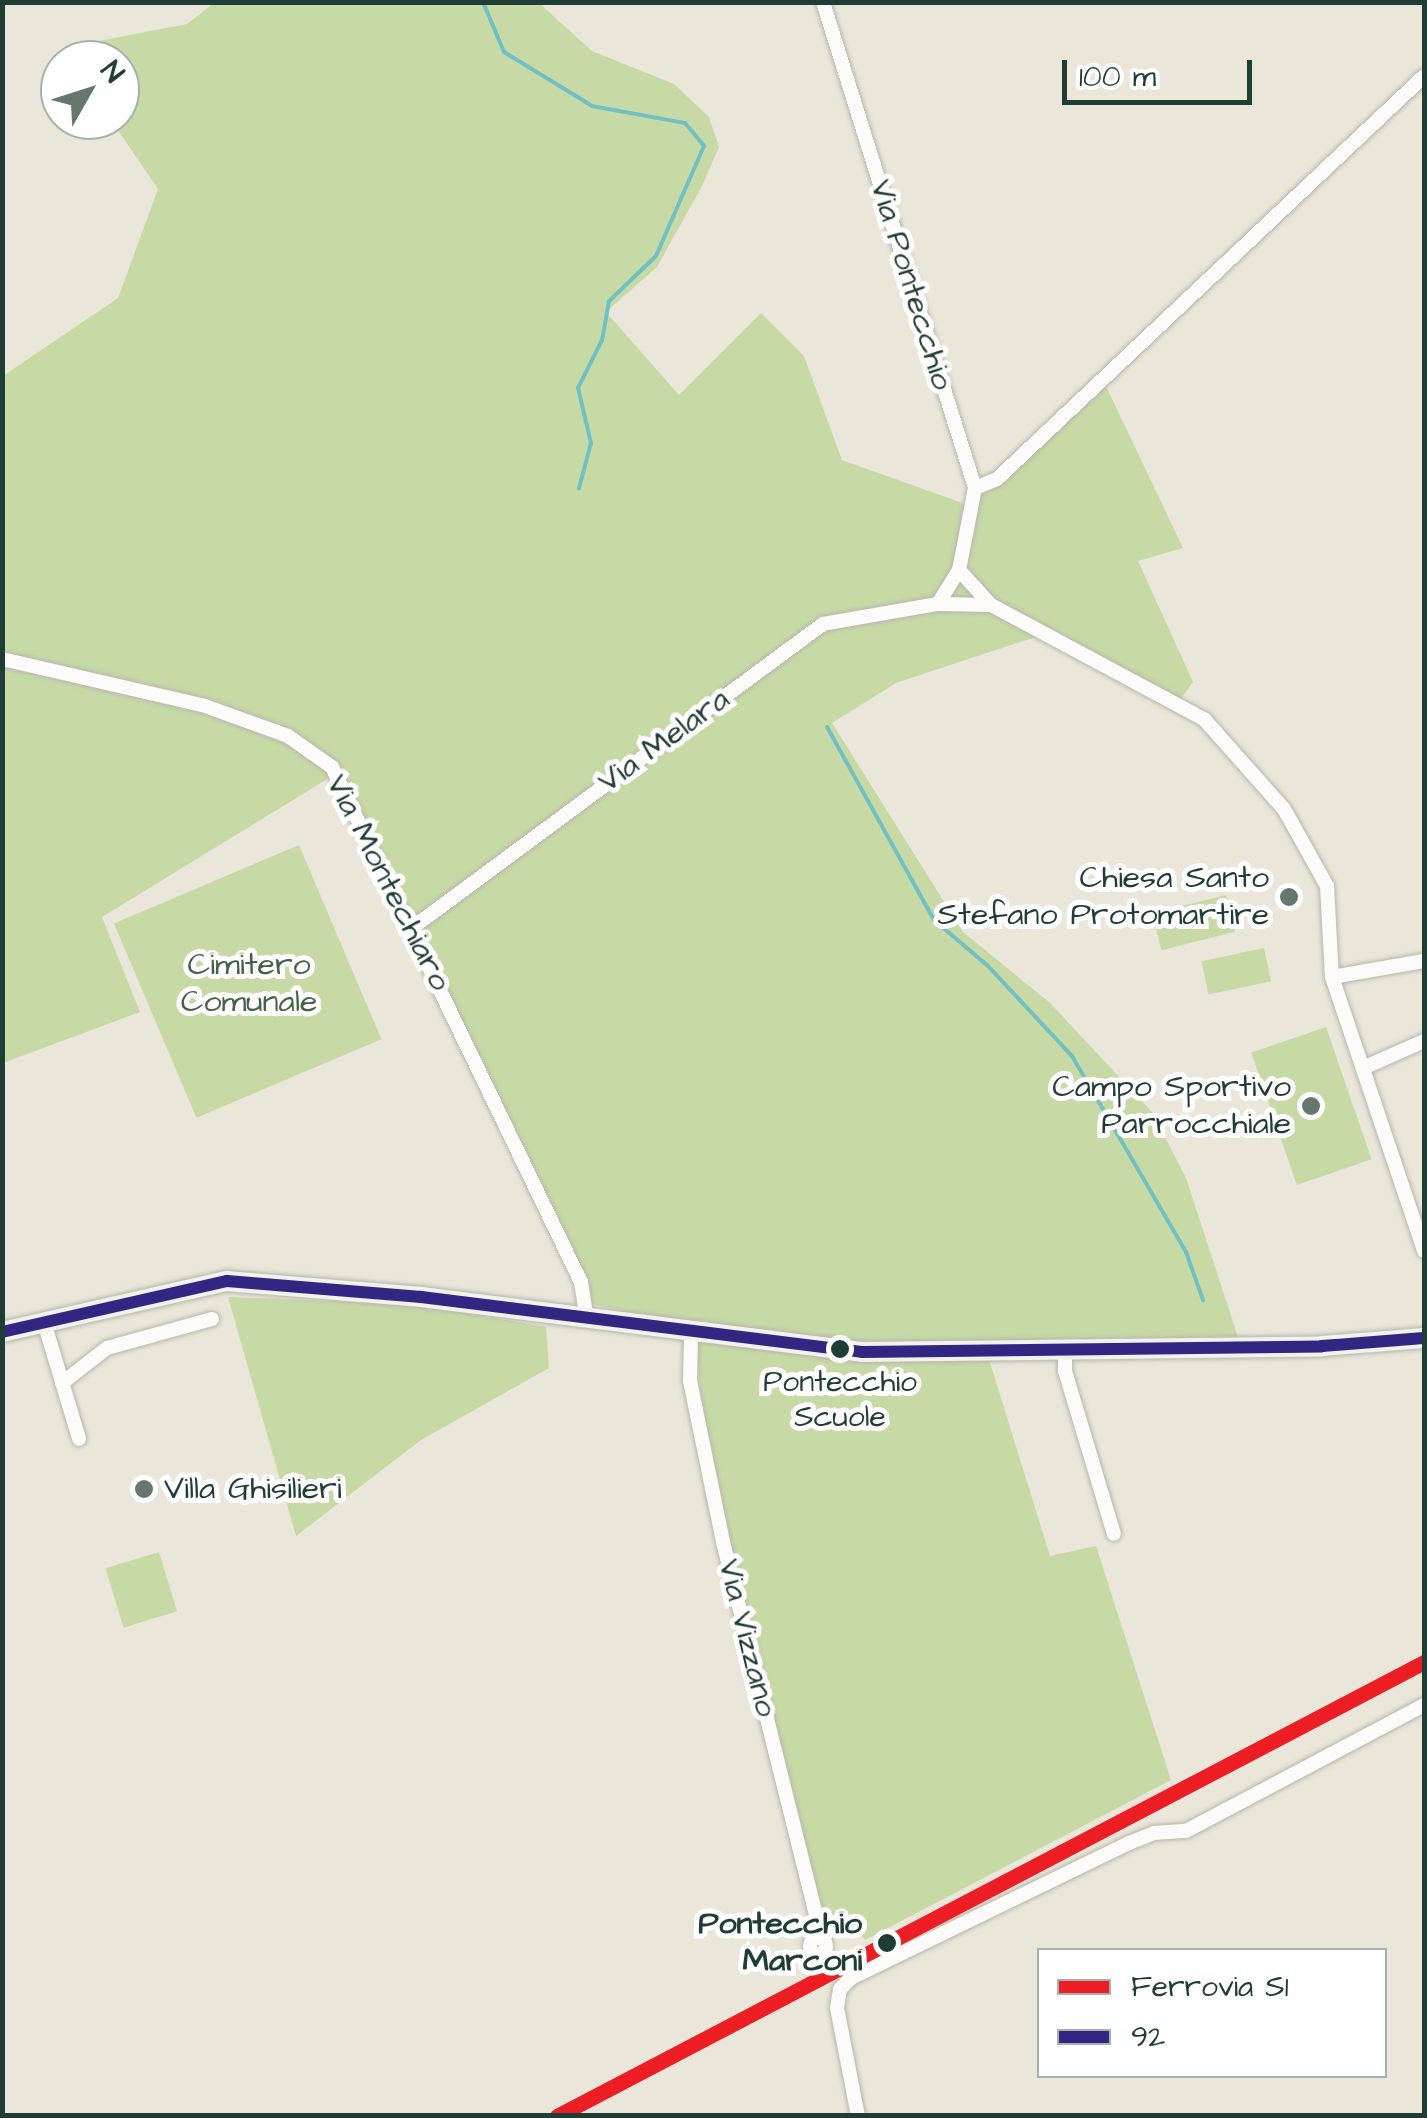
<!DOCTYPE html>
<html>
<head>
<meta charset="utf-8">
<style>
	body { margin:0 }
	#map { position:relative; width:1427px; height:2118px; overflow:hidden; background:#eae6da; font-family:"Architects Daughter",sans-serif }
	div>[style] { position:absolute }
	.green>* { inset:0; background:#c7daa6; transform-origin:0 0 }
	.stream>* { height:4px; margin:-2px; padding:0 2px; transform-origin:2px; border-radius:2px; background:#73c0c3 }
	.roads { filter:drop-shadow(0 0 2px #b6b6ad) drop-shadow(0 0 2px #b6b6ad) }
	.minor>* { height:14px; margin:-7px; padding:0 7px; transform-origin:7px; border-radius:7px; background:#fcfbf9 }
	.minor>.ring { margin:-7px; padding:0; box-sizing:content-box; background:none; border:14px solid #fcfbf9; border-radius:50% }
	.secondary>* { height:20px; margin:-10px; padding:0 10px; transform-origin:10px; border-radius:10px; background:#f3f1eb }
	.bus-1>* { height:12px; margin:-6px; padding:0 6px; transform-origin:6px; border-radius:6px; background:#312783 }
	.rail-1>* { height:15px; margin:-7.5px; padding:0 7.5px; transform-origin:7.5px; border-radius:7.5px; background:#ed1d24 }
	.dots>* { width:28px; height:28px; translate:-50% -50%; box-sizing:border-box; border:5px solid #fff; border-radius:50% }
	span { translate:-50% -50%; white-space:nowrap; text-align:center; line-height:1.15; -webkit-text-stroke:10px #fff; paint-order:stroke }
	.bus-label { font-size:30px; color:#1f3d34 }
	.street-label { font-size:32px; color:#1f3d34 }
	.poi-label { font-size:32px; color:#1f3d34 }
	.right { translate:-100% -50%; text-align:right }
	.left { translate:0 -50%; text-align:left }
	.park-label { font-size:32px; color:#426246 }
	.stop-label { font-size:32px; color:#1f3d34; font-weight:700 }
	.frame { position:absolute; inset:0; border:5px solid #1f3d34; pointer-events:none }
	.legend { position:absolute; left:1037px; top:1948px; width:350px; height:130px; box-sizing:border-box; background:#fff; border:2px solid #a5b1ae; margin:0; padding:12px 18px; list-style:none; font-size:30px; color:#1f3d34 }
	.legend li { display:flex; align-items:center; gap:20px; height:50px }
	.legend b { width:50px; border:2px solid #a5b1ae }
	.north { position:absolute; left:40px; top:40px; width:100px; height:100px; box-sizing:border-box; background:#fff; border:2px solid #a5b1ae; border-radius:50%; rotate:51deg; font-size:28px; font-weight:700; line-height:40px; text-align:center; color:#1f3d34 }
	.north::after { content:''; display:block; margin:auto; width:35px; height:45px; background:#66786e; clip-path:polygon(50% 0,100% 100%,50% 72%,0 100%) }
	.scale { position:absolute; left:1062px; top:60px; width:190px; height:45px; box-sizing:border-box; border:5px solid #1f3d34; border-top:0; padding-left:12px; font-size:30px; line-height:35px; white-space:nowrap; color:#1f3d34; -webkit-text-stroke:8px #fff; paint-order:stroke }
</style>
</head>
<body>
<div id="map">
	<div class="green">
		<i style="clip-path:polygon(214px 3px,539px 3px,592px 51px,674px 84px,709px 117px,719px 147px,702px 186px,657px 267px,606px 312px,679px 395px,761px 313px,804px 356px,842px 460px,968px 505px,1104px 382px,1183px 548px,1138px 561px,1193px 682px,1177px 704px,1051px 632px,896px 683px,832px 723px,963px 932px,1049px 1002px,1152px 1112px,1186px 1178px,1243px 1352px,988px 1356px,1050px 1556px,1096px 1546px,1171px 1780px,865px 1940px,853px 1924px,827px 1935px,740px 1589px,700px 1391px,696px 1327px,592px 1304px,342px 770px,102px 917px,140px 1012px,3px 1063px,3px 376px,118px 298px,158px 189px,111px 120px,120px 120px,120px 60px,100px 60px,99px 41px,187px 24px)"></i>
		<i style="left:299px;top:845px;width:211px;height:201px;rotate:67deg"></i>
		<i style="left:1226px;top:895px;width:38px;height:76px;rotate:76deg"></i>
		<i style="left:1264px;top:948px;width:34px;height:64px;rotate:78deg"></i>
		<i style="left:1326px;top:1027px;width:140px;height:79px;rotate:71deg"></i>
		<i style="clip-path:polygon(228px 1297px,420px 1305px,546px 1327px,549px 1368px,421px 1440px,296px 1536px)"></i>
		<i style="left:159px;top:1552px;width:62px;height:56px;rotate:73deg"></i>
	</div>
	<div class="stream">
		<i style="left:483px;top:2px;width:54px;rotate:67.2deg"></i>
		<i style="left:504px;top:52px;width:103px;rotate:31.5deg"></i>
		<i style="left:592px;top:106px;width:95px;rotate:10.4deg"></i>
		<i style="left:685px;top:123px;width:30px;rotate:50deg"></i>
		<i style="left:704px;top:146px;width:120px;rotate:113.6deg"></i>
		<i style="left:656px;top:256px;width:65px;rotate:136.2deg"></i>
		<i style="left:609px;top:301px;width:40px;rotate:100deg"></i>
		<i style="left:602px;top:340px;width:54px;rotate:116.6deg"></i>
		<i style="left:578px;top:388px;width:57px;rotate:76.7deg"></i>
		<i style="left:591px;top:443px;width:47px;rotate:104.9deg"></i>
		<i style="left:827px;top:727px;width:221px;rotate:61deg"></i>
		<i style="left:934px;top:920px;width:71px;rotate:40.4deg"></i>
		<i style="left:988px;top:966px;width:123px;rotate:47deg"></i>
		<i style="left:1072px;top:1056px;width:227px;rotate:59.8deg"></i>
		<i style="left:1186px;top:1252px;width:51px;rotate:70.5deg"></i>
	</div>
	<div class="roads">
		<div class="minor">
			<i style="left:823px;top:2px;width:509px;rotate:72.63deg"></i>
			<i style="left:975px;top:488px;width:84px;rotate:101deg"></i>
			<i style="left:959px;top:570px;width:40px;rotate:122deg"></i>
			<i style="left:938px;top:604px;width:52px;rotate:1.1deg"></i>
			<i style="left:975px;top:488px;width:24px;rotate:-22deg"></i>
			<i style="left:997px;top:479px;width:587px;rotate:-43.34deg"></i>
			<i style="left:959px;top:570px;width:47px;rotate:47.6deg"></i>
			<i style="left:991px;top:605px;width:242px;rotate:28.2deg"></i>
			<i style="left:1204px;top:719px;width:120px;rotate:48.4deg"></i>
			<i style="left:1284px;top:809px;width:88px;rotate:60.8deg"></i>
			<i style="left:1327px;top:886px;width:91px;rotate:86.9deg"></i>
			<i style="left:1332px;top:977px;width:289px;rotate:71.4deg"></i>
			<i style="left:2px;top:659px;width:208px;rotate:13deg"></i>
			<i style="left:205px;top:706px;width:88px;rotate:19.9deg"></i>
			<i style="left:288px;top:736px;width:54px;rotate:35.2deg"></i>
			<i style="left:332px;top:767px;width:572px;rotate:64.2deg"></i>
			<i style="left:581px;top:1282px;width:36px;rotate:81deg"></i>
			<i style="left:412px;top:928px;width:511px;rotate:-36.49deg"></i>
			<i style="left:823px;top:624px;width:117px;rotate:-9.9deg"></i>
			<i style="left:1332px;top:977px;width:93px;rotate:-9.9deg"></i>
			<i style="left:1363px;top:1068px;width:67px;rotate:-23.9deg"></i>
			<i style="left:44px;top:1322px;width:122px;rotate:73.3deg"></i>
			<i style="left:691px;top:1334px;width:47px;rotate:91.2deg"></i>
			<i style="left:690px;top:1381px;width:164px;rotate:78.4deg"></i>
			<i style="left:723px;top:1542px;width:409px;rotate:76deg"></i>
			<i style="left:1065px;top:1351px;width:20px;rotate:90deg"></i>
			<i style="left:1065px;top:1371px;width:170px;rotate:73.3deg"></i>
			<i style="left:62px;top:1383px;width:57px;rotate:-37.9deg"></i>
			<i style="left:107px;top:1348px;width:109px;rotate:-15.4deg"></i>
			<i class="ring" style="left:810px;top:1938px;width:2px;height:2px"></i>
			<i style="left:858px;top:2116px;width:110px;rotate:-101deg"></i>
			<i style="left:837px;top:2008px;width:19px;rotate:-81deg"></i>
			<i style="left:840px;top:1989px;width:16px;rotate:-45deg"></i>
			<i style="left:851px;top:1978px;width:309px;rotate:-25.9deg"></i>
			<i style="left:1129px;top:1843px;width:27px;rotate:-22deg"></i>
			<i style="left:1154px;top:1833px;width:32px;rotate:-4deg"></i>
			<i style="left:1186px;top:1831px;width:269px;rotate:-27.9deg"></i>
		</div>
		<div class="secondary">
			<i style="left:2px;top:1332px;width:231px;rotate:-12.8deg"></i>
			<i style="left:227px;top:1281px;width:195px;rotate:4.7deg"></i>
			<i style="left:421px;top:1297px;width:444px;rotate:7.1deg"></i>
			<i style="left:862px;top:1352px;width:460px;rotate:-0.7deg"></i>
			<i style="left:1322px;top:1346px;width:102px;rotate:-4.5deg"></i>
		</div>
	</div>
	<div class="bus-1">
		<i style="left:2px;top:1332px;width:231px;rotate:-12.8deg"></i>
		<i style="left:227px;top:1281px;width:195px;rotate:4.7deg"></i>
		<i style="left:421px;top:1297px;width:444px;rotate:7.1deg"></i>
		<i style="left:862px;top:1352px;width:460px;rotate:-0.7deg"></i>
		<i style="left:1322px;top:1346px;width:102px;rotate:-4.5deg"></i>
	</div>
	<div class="rail-1">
		<i style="left:557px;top:2116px;width:979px;rotate:-27.64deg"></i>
	</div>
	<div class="dots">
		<i style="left:1289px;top:897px;background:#66786e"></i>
		<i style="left:1311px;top:1106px;background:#66786e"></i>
		<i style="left:840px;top:1349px;background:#1f3d34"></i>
		<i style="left:144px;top:1489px;background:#66786e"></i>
		<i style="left:887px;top:1943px;background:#1f3d34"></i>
	</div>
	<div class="bus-label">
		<span style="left:840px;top:1399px">Pontecchio<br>Scuole</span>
	</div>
	<div class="street-label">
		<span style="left:911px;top:285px;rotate:73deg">Via Pontecchio</span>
		<span style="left:664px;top:741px;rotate:-36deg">Via Melara</span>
		<span style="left:388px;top:883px;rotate:63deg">Via Montechiaro</span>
		<span style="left:747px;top:1638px;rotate:76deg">Via Vizzano</span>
	</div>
	<div class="poi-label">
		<span class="right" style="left:1269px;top:897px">Chiesa Santo<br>Stefano Protomartire</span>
		<span class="right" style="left:1291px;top:1106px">Campo Sportivo<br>Parrocchiale</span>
		<span class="left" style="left:164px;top:1489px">Villa Ghisilieri</span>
	</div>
	<div class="park-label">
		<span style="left:249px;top:984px">Cimitero<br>Comunale</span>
	</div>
	<div class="stop-label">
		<span class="right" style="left:862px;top:1943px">Pontecchio<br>Marconi</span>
	</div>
	<div class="frame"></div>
	<ul class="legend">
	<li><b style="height:12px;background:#ed1d24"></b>Ferrovia S1</li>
	<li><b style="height:12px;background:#312783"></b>92</li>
	</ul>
	<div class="north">N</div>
	<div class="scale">100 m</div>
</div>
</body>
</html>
